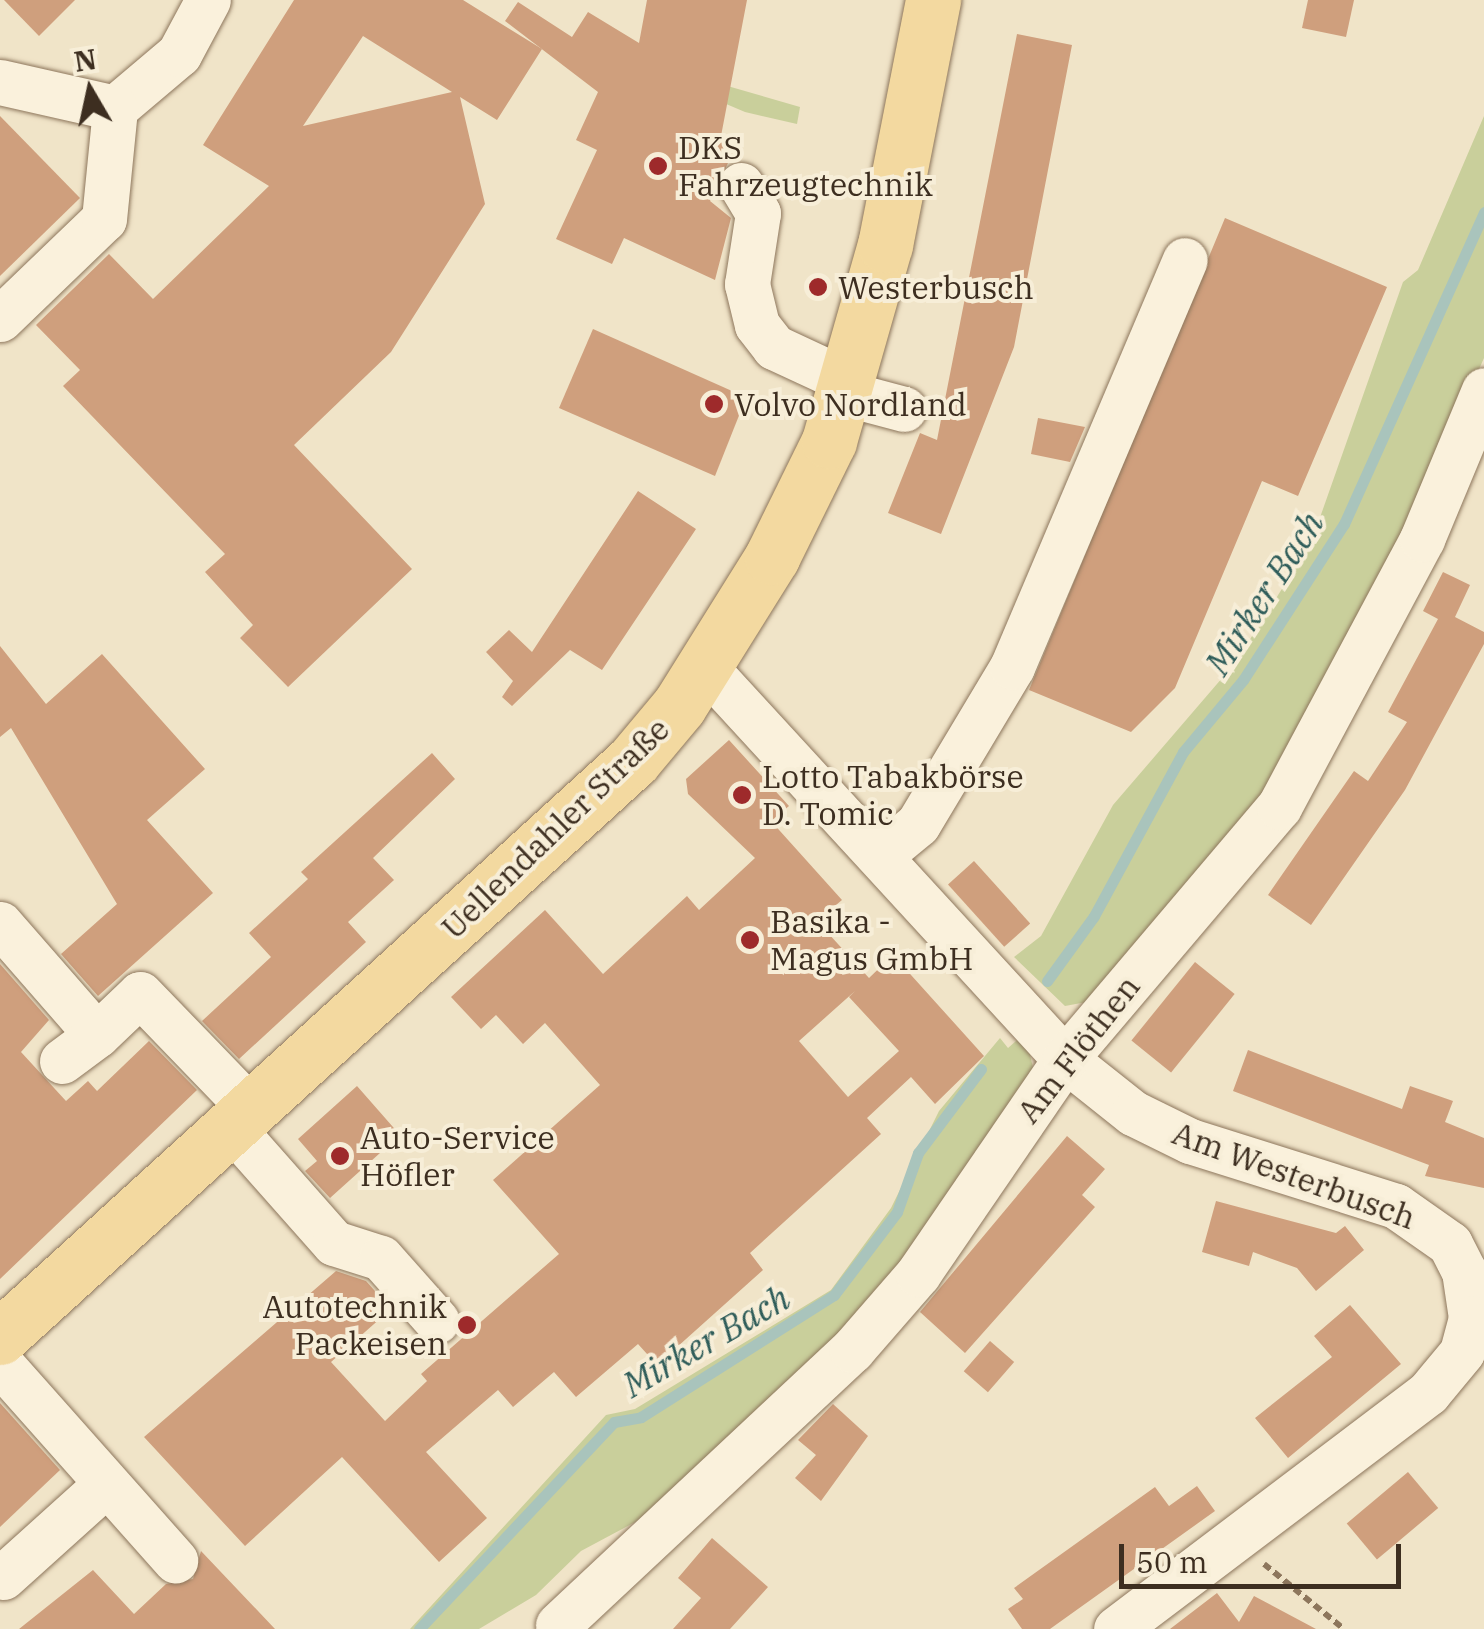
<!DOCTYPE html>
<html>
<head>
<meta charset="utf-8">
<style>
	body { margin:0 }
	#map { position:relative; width:1484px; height:1629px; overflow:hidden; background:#f0e4c8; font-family:"IBM Plex Serif",serif }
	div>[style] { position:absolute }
	.green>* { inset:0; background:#c9cf9b }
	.stream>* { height:11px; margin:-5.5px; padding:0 5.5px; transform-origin:5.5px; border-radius:5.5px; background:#a9c4bc }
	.building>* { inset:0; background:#cf9f7d; transform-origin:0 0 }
	.path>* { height:6px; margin-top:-3px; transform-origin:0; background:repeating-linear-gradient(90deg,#8d765c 0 8px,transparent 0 13px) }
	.roads { filter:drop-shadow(0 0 2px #8d765c) drop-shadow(0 0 2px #8d765c) }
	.minor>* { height:45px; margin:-22.5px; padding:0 22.5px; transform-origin:22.5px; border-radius:22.5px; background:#faf1dc }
	.major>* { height:55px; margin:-27.5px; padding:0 27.5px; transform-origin:27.5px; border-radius:27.5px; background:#f3d9a0 }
	.dots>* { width:28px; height:28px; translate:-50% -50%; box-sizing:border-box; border:5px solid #f7eed8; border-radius:50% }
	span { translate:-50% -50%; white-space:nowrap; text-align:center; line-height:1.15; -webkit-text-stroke:8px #f7eed8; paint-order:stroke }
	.poi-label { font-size:32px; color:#3d2e20 }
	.left { translate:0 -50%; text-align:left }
	.right { translate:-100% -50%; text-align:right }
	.street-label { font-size:32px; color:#3d2e20 }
	.water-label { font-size:35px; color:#2f5d5a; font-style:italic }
	.north { position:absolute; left:40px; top:40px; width:100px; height:100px; -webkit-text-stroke:8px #f7eed8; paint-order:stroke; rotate:351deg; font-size:28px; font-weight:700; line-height:40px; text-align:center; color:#3d2e20 }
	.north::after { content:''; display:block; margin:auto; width:35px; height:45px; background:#3d2e20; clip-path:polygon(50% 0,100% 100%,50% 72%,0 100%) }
	.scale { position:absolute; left:1119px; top:1544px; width:282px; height:45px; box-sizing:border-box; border:5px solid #3d2e20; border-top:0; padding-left:12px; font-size:30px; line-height:35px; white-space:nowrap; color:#3d2e20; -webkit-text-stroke:8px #f7eed8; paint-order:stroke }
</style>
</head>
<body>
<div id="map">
	<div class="green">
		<i style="clip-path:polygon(592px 47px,800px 107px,797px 124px,745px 112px)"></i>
		<i style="clip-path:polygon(1484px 116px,1484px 358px,1383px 585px,1265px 803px,1092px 1001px,1065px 1006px,1014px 957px,1041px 936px,1113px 805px,1235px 663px,1311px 543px,1403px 282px,1418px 270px)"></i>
		<i style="clip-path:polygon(1025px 1033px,1034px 1072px,886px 1295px,654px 1512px,581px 1551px,536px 1595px,479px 1629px,410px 1629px,606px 1415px,635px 1409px,831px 1290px,891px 1208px,939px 1111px,1000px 1038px,1008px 1048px)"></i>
	</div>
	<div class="stream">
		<i style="left:1047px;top:981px;width:80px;rotate:-54.1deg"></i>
		<i style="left:1094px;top:916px;width:187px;rotate:-61.5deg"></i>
		<i style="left:1183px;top:752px;width:94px;rotate:-50.2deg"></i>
		<i style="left:1243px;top:680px;width:186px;rotate:-57.1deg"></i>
		<i style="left:1344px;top:524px;width:342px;rotate:-65.8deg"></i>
		<i style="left:419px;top:1629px;width:284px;rotate:-46.7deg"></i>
		<i style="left:614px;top:1422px;width:27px;rotate:-10deg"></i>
		<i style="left:641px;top:1417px;width:228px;rotate:-32.3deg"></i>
		<i style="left:834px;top:1295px;width:104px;rotate:-52.8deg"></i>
		<i style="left:897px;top:1212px;width:63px;rotate:-70.4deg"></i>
		<i style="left:918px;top:1153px;width:105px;rotate:-53.1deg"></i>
	</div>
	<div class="building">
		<i style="clip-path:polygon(4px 0,75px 0,39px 36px)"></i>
		<i style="clip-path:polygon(evenodd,294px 0,463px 0,542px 49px,497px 120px,460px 97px,485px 204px,391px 352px,294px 445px,412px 569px,288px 687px,240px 638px,253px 625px,205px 572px,225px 554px,63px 386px,80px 370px,36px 325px,109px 254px,153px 299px,269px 186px,203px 145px,294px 0,363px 36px,452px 92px,303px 126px,363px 36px)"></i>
		<i style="clip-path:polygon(647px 0,747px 0,721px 136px,737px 144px,710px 201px,731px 218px,715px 280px,624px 238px,612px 264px,556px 239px,597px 150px,576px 140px,598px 92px,505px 21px,518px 2px,572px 37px,588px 12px,639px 43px)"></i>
		<i style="clip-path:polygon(1308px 0,1354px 0,1346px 37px,1302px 28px)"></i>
		<i style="clip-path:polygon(1017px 34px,1072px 45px,1014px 347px,941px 534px,888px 513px,920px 433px,937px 440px)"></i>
		<i style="clip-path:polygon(0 116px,80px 198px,0 276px)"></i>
		<i style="clip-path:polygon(1225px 218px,1387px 287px,1298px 496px,1262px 481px,1175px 688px,1131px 732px,1029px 690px)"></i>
		<i style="clip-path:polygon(593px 329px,732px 391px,740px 413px,715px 476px,559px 408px)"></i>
		<i style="clip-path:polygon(1038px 418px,1085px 427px,1070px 462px,1031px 454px)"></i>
		<i style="clip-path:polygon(638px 491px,696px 529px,602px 670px,570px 650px,512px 706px,502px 697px,513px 681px,486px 652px,509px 630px,532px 652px)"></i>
		<i style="clip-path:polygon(1443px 572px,1470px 585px,1455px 617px,1484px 632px,1484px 644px,1405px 790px,1311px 925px,1268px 895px,1354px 771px,1368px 781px,1407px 722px,1388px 712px,1438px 619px,1423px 611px)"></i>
		<i style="clip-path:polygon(0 646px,46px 704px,102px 654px,205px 769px,147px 820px,213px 893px,98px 996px,61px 954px,117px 904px,11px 728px,0 737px)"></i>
		<i style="clip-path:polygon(evenodd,729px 740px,789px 806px,771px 821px,842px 900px,817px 921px,869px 978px,893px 955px,984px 1056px,935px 1104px,911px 1077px,867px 1118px,881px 1134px,750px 1253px,763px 1270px,657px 1365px,638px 1344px,576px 1397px,554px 1372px,513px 1407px,498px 1390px,426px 1452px,487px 1518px,439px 1562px,342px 1457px,245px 1546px,144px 1437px,336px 1271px,366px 1281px,391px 1309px,331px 1362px,385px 1421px,427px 1381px,421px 1374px,559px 1254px,493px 1180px,600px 1085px,545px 1023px,523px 1044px,496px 1015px,481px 1029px,451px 997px,545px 910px,603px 974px,687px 896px,699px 910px,755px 858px,688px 794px,686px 779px,729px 740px,855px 991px,849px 997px,899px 1051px,848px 1097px,799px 1041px,855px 991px)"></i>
		<i style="clip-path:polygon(432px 753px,455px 779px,373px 858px,394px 880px,348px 922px,366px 942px,239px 1059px,202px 1021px,271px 957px,249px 933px,308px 879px,301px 872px)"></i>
		<i style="left:974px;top:861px;width:84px;height:35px;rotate:48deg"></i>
		<i style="left:1195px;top:962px;width:51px;height:101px;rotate:39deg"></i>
		<i style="clip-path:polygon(0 964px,49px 1020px,21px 1052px,66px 1101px,88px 1081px,97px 1091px,149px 1041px,197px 1090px,0 1279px)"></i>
		<i style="clip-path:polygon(1248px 1050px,1402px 1109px,1410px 1086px,1453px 1101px,1445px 1122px,1484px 1138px,1484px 1188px,1425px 1176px,1429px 1165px,1233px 1091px)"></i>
		<i style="clip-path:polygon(357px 1086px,400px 1135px,330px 1198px,305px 1171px,317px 1161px,298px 1139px)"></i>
		<i style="clip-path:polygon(1067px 1136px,1105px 1169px,1082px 1195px,1095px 1207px,965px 1353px,920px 1312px)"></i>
		<i style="clip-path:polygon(1216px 1201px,1336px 1233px,1345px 1226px,1364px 1250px,1316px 1291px,1297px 1268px,1253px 1252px,1249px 1266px,1202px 1252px)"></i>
		<i style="clip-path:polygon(1350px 1305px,1401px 1364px,1288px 1458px,1255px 1418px,1332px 1357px,1314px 1336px)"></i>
		<i style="left:990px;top:1341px;width:32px;height:40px;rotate:41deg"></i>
		<i style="clip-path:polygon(0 1403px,60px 1470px,0 1527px)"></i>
		<i style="clip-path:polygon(833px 1404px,868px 1436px,821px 1501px,795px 1478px,816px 1455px,798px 1440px)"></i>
		<i style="left:1408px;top:1472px;width:47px;height:80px;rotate:50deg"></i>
		<i style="clip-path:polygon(1197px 1486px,1215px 1511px,1050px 1629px,1022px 1629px,1008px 1609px,1023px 1599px,1014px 1588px,1155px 1487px,1169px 1506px)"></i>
		<i style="clip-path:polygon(712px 1538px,768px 1587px,730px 1629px,673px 1629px,701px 1598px,678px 1578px)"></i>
		<i style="clip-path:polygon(201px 1551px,275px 1629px,19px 1629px,93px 1570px,134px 1614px,166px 1584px,193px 1579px)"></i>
		<i style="clip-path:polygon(1217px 1593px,1239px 1622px,1254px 1596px,1316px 1629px,1170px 1629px)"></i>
	</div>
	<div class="path">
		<i style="left:1264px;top:1564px;width:103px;rotate:39.1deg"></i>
	</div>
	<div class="roads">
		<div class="minor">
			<i style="left:0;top:82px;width:118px;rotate:12.7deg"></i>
			<i style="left:115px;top:108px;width:84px;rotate:-40.2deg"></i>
			<i style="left:179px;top:54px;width:61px;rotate:-61.8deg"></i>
			<i style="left:741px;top:185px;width:33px;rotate:59deg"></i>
			<i style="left:758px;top:213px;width:72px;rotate:98.8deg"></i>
			<i style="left:747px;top:284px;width:42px;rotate:76.3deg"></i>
			<i style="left:757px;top:325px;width:28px;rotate:52deg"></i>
			<i style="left:774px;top:347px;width:81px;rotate:25deg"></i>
			<i style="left:0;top:319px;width:144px;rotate:-43.9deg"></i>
			<i style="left:104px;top:219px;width:112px;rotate:-84.3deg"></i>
			<i style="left:844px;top:393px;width:62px;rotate:14.9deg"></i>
			<i style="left:705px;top:667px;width:532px;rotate:47.44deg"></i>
			<i style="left:1065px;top:1059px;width:87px;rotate:38.5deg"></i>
			<i style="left:1133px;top:1113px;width:64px;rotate:26.2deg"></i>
			<i style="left:1190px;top:1141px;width:216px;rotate:17.5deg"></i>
			<i style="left:1396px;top:1206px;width:66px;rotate:35.1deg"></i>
			<i style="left:1450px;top:1244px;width:30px;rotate:63deg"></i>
			<i style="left:1464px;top:1271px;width:48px;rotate:81.5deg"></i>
			<i style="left:1471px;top:1318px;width:35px;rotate:105deg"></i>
			<i style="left:1462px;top:1352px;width:53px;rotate:129.7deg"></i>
			<i style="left:1428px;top:1393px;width:391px;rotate:142.9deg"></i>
			<i style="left:883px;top:853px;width:45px;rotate:-39.6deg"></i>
			<i style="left:918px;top:824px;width:183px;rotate:-59.1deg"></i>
			<i style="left:1012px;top:667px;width:442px;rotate:-67deg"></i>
			<i style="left:0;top:924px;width:147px;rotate:48.9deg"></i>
			<i style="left:97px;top:1035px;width:59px;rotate:-43.6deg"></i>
			<i style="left:140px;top:994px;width:163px;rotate:46deg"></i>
			<i style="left:62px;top:1061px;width:44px;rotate:-36.6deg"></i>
			<i style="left:234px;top:1130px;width:151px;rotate:48.5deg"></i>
			<i style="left:334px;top:1243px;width:49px;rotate:17.7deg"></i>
			<i style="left:381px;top:1258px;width:84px;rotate:48.4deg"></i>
			<i style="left:0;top:1363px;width:264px;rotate:48.4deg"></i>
			<i style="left:3px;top:1577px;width:137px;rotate:-42deg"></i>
			<i style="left:558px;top:1625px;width:403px;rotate:-43.1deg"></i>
			<i style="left:852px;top:1350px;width:101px;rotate:-49deg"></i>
			<i style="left:918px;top:1274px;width:260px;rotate:-55.6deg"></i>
			<i style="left:1065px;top:1059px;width:331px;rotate:-49.7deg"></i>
			<i style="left:1279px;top:807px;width:304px;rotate:-61.9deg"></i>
			<i style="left:1422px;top:539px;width:161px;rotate:-67.4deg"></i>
		</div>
		<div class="major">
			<i style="left:0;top:1337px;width:856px;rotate:-42.3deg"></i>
			<i style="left:633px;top:761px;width:72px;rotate:-50.1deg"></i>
			<i style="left:679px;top:706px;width:176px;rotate:-58deg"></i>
			<i style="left:772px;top:557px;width:129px;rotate:-63.8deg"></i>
			<i style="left:829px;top:441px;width:204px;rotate:-74.1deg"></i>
			<i style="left:885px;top:245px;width:250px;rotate:-78.9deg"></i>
		</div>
	</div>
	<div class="dots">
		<i style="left:658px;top:166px;background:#9e2a2b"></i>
		<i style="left:818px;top:287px;background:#9e2a2b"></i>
		<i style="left:714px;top:404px;background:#9e2a2b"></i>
		<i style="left:742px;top:795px;background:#9e2a2b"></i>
		<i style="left:750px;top:940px;background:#9e2a2b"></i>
		<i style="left:340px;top:1156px;background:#9e2a2b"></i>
		<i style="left:467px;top:1325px;background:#9e2a2b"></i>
	</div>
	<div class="poi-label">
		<span class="left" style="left:678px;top:166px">DKS<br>Fahrzeugtechnik</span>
		<span class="left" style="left:838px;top:287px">Westerbusch</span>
		<span class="left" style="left:734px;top:404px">Volvo Nordland</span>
		<span class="left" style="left:762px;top:795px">Lotto Tabakbörse<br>D. Tomic</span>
		<span class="left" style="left:770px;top:940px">Basika -<br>Magus GmbH</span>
		<span class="left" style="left:360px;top:1156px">Auto-Service<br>Höfler</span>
		<span class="right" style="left:447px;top:1325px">Autotechnik<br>Packeisen</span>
	</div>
	<div class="street-label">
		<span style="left:555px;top:828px;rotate:-44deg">Uellendahler Straße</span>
		<span style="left:1078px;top:1049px;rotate:-52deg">Am Flöthen</span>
		<span style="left:1294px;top:1175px;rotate:20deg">Am Westerbusch</span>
	</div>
	<div class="water-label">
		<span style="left:1264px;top:593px;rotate:-57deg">Mirker Bach</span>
		<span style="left:706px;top:1341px;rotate:-30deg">Mirker Bach</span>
	</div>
	<div class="north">N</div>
	<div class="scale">50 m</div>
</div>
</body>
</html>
